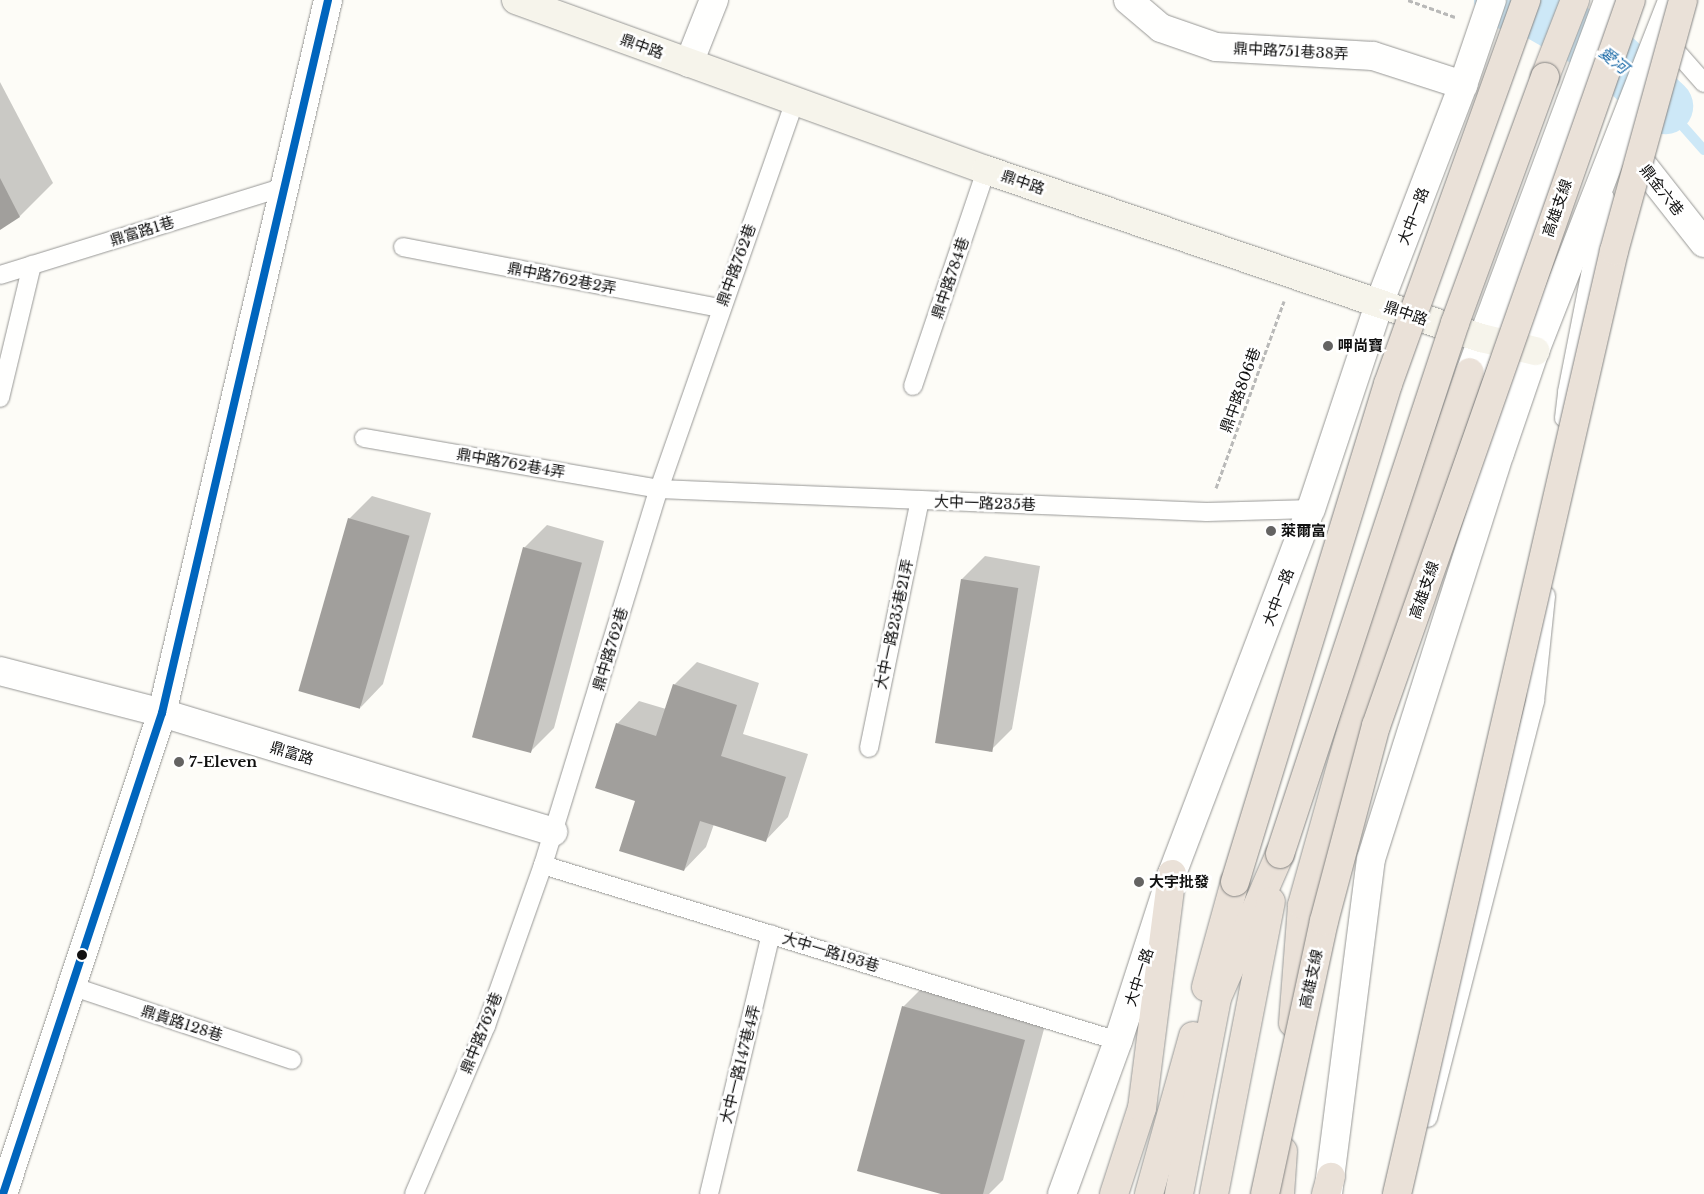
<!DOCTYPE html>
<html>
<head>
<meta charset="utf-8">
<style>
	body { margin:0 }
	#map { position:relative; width:1704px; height:1194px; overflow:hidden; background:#fdfcf7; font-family:"Libre Baskerville","Noto Sans TC",serif }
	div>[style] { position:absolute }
	.shadow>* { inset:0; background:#0003 }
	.stream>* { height:10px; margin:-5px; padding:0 5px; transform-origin:5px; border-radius:5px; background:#cde8f7 }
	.river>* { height:56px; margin:-28px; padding:0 28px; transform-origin:28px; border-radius:28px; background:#cde8f7 }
	.building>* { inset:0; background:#a19f9c; transform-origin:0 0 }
	.path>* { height:3px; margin-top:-1.5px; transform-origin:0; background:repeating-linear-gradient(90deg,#b9b9b8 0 5px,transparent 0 7.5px) }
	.roads { filter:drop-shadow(0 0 1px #979795) drop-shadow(0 0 1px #979795) }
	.lane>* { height:18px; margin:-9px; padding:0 9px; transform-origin:9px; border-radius:9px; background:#fffffe }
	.street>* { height:28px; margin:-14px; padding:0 14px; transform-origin:14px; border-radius:14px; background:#fffffe }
	.secondary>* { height:28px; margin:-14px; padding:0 14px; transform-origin:14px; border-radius:14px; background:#f6f4eb }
	.highway>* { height:28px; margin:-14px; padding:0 14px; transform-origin:14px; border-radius:14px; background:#eae1d8 }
	.bridges { filter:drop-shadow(0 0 1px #858482) drop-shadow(0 0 1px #858482) }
	.highway-bridge>* { height:28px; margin:-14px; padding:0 14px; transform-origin:14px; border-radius:14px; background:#eae1d8 }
	.bus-1>* { height:8px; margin:-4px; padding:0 4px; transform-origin:4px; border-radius:4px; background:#0065bd }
	.dots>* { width:14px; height:14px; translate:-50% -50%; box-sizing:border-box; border:2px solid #fff; border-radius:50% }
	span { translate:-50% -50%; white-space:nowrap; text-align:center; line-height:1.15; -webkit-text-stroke:5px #fff; paint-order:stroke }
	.street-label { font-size:15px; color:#111 }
	.poi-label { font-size:15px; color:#111; font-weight:700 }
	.left { translate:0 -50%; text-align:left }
	.water-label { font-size:16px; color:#1768a6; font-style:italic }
</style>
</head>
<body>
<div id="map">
	<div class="shadow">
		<i style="clip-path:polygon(0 82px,53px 183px,20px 216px,0 228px)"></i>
		<i style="clip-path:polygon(372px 496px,431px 513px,383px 684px,361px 707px,349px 519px)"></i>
		<i style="clip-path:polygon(547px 525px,604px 541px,554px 728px,531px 751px,524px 548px)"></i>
		<i style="clip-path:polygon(985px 556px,1040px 566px,1012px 729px,989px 752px,962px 579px)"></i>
		<i style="clip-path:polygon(697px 662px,759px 683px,743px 734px,808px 754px,788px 817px,766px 840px,714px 824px,706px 847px,684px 870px,637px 800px,617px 724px,639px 701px,666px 709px,674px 685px)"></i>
		<i style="clip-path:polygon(926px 984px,1047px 1018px,1003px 1180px,989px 1194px,946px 1194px,903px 1007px)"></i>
	</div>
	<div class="stream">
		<i style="left:1665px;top:106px;width:59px;rotate:48.4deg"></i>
	</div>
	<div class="river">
		<i style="left:1502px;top:0;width:38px;rotate:18deg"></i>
		<i style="left:1538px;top:12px;width:78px;rotate:29.8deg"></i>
		<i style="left:1606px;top:51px;width:81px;rotate:43deg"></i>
	</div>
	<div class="building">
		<i style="clip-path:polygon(0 178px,20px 217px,0 230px)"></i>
		<i style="left:348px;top:518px;width:64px;height:180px;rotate:16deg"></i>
		<i style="left:523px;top:547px;width:61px;height:197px;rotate:15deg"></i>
		<i style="left:961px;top:579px;width:58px;height:166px;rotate:9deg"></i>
		<i style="clip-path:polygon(673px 684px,737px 705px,721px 756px,786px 777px,766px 842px,700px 821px,684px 871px,619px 851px,635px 801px,595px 788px,616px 723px,656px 736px)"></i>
		<i style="clip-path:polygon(902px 1006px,1025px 1040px,983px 1194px,941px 1194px,857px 1171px)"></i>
	</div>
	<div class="path">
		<i style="left:1408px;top:0;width:50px;rotate:19.9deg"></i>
		<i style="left:1216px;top:488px;width:199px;rotate:-70deg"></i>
	</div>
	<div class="roads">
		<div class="lane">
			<i style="left:1667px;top:41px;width:56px;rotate:48.6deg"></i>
			<i style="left:403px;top:247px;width:324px;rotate:10.9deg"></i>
			<i style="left:0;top:275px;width:297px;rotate:-17.2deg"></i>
			<i style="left:913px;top:386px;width:228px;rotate:-71.3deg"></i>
			<i style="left:0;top:398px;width:137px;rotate:-76.5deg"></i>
			<i style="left:1564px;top:418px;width:26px;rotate:-83deg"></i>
			<i style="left:1567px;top:392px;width:198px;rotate:-78.9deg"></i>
			<i style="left:364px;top:438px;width:299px;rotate:9.8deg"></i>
			<i style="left:659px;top:489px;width:548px;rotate:2.4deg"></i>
			<i style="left:1207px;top:512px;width:104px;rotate:-1.7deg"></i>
			<i style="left:869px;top:748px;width:253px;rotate:-78.4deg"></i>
			<i style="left:543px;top:865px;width:601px;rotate:17.02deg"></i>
			<i style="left:71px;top:986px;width:233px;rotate:18.5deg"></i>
			<i style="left:1428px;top:1118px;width:431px;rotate:-75.6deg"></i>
			<i style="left:1535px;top:701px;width:106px;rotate:-84deg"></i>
			<i style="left:414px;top:1194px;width:183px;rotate:-66.8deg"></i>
			<i style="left:486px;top:1026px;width:171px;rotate:-70.5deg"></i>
			<i style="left:543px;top:865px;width:393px;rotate:-72.9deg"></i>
			<i style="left:659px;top:489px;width:411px;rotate:-70.7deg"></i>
			<i style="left:709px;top:1194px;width:267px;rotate:-76.6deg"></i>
		</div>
		<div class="street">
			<i style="left:1128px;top:0;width:43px;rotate:40.3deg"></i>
			<i style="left:1161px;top:28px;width:58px;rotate:19.1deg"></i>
			<i style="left:1216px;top:47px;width:157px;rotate:3.3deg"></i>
			<i style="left:1373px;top:56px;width:95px;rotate:17.9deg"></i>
			<i style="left:689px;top:63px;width:68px;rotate:-68.4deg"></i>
			<i style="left:1626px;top:144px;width:126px;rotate:51.8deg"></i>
			<i style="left:1470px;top:372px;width:397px;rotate:-69.6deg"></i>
			<i style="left:0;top:671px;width:167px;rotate:14.5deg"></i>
			<i style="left:162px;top:713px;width:409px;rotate:16.9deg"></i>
			<i style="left:3px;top:1194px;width:507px;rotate:-71.71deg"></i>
			<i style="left:162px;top:713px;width:732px;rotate:-76.89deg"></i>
			<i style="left:1062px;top:1194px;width:163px;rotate:-69.9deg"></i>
			<i style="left:1118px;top:1041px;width:176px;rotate:-72.1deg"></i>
			<i style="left:1172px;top:874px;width:391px;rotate:-69.2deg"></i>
			<i style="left:1311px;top:509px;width:216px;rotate:-71.6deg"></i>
			<i style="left:1379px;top:304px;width:235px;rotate:-69deg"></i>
			<i style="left:1463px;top:85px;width:90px;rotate:-71.2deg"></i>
			<i style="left:1328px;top:1194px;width:338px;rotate:-82.7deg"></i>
			<i style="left:1371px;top:859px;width:426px;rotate:-72.4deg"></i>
			<i style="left:1500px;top:453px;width:108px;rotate:-71.1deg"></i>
			<i style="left:1535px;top:351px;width:375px;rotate:-68.6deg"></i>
		</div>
		<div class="secondary">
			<i style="left:516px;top:0;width:500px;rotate:19.9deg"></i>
			<i style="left:986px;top:170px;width:523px;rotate:18.75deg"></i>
			<i style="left:1481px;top:338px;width:56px;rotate:13.5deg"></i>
		</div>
		<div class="highway">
			<i style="left:1545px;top:77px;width:83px;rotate:-68.7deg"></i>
			<i style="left:1206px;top:987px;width:109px;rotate:-74.6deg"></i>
			<i style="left:1293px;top:1023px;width:118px;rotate:-85.6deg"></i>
			<i style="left:1302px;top:905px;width:262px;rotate:-74.3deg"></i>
			<i style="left:1373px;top:653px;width:297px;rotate:-71deg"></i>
			<i style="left:1114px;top:1194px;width:90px;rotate:-72deg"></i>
			<i style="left:1142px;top:1108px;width:236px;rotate:-82.7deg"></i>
			<i style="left:1149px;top:1194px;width:164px;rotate:-74.4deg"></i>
			<i style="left:1179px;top:1194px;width:200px;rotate:-79deg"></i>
			<i style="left:1217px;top:998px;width:157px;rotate:-66.4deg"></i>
			<i style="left:1214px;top:1194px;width:298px;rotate:-79deg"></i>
			<i style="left:1280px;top:1194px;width:43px;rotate:-86deg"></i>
			<i style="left:1326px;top:1194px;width:18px;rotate:-74deg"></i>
		</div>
	</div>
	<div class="bridges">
		<div class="highway-bridge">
			<i style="left:1280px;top:854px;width:559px;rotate:-71.76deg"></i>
			<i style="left:1455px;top:323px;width:262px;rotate:-69.9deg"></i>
			<i style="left:1235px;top:882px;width:521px;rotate:-72.92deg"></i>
			<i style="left:1388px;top:384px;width:408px;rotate:-70.2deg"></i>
			<i style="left:1265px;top:1194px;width:279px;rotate:-77.8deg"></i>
			<i style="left:1324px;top:921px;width:202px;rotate:-75.1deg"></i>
			<i style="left:1376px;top:726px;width:769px;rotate:-70.65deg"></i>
			<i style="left:1397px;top:1194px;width:968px;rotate:-77.04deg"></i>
			<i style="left:1614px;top:251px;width:260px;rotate:-74.6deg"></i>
		</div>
	</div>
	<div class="bus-1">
		<i style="left:3px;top:1194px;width:507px;rotate:-71.71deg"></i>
		<i style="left:162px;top:713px;width:732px;rotate:-76.89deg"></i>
	</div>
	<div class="dots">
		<i style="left:1328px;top:346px;background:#646362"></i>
		<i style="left:1271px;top:531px;background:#646362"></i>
		<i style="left:179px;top:762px;background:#646362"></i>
		<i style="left:1139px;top:882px;background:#646362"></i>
		<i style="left:82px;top:955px;background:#111"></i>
	</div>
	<div class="street-label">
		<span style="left:642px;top:46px;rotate:20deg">鼎中路</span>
		<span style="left:1291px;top:51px;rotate:3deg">鼎中路751巷38弄</span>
		<span style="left:1023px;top:182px;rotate:19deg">鼎中路</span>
		<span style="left:1662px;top:190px;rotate:52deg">鼎金六巷</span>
		<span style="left:1557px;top:208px;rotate:-71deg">高雄支線</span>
		<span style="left:1413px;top:216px;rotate:-69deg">大中一路</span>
		<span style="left:142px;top:231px;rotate:-17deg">鼎富路1巷</span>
		<span style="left:736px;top:265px;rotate:-70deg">鼎中路762巷</span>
		<span style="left:562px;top:278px;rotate:11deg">鼎中路762巷2弄</span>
		<span style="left:950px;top:278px;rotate:-71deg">鼎中路784巷</span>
		<span style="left:1406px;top:313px;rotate:19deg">鼎中路</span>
		<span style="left:1240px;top:390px;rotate:-70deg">鼎中路806巷</span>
		<span style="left:511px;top:463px;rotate:10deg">鼎中路762巷4弄</span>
		<span style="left:985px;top:503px;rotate:2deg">大中一路235巷</span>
		<span style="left:1424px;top:590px;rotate:-71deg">高雄支線</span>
		<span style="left:1278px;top:597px;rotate:-69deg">大中一路</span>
		<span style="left:894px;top:624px;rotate:-78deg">大中一路235巷21弄</span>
		<span style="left:610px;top:649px;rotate:-73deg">鼎中路762巷</span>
		<span style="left:292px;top:753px;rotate:17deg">鼎富路</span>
		<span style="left:831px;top:952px;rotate:17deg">大中一路193巷</span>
		<span style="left:1139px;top:977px;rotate:-72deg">大中一路</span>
		<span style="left:1311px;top:979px;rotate:-78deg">高雄支線</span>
		<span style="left:182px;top:1023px;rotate:18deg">鼎貴路128巷</span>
		<span style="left:481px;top:1033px;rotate:-68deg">鼎中路762巷</span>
		<span style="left:740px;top:1064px;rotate:-76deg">大中一路147巷4弄</span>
	</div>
	<div class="poi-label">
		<span class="left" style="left:1338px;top:346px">呷尚寶</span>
		<span class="left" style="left:1281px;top:531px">萊爾富</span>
		<span class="left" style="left:189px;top:762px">7-Eleven</span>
		<span class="left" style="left:1149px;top:882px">大宇批發</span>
	</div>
	<div class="water-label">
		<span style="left:1614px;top:60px;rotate:39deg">愛河</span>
	</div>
</div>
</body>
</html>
